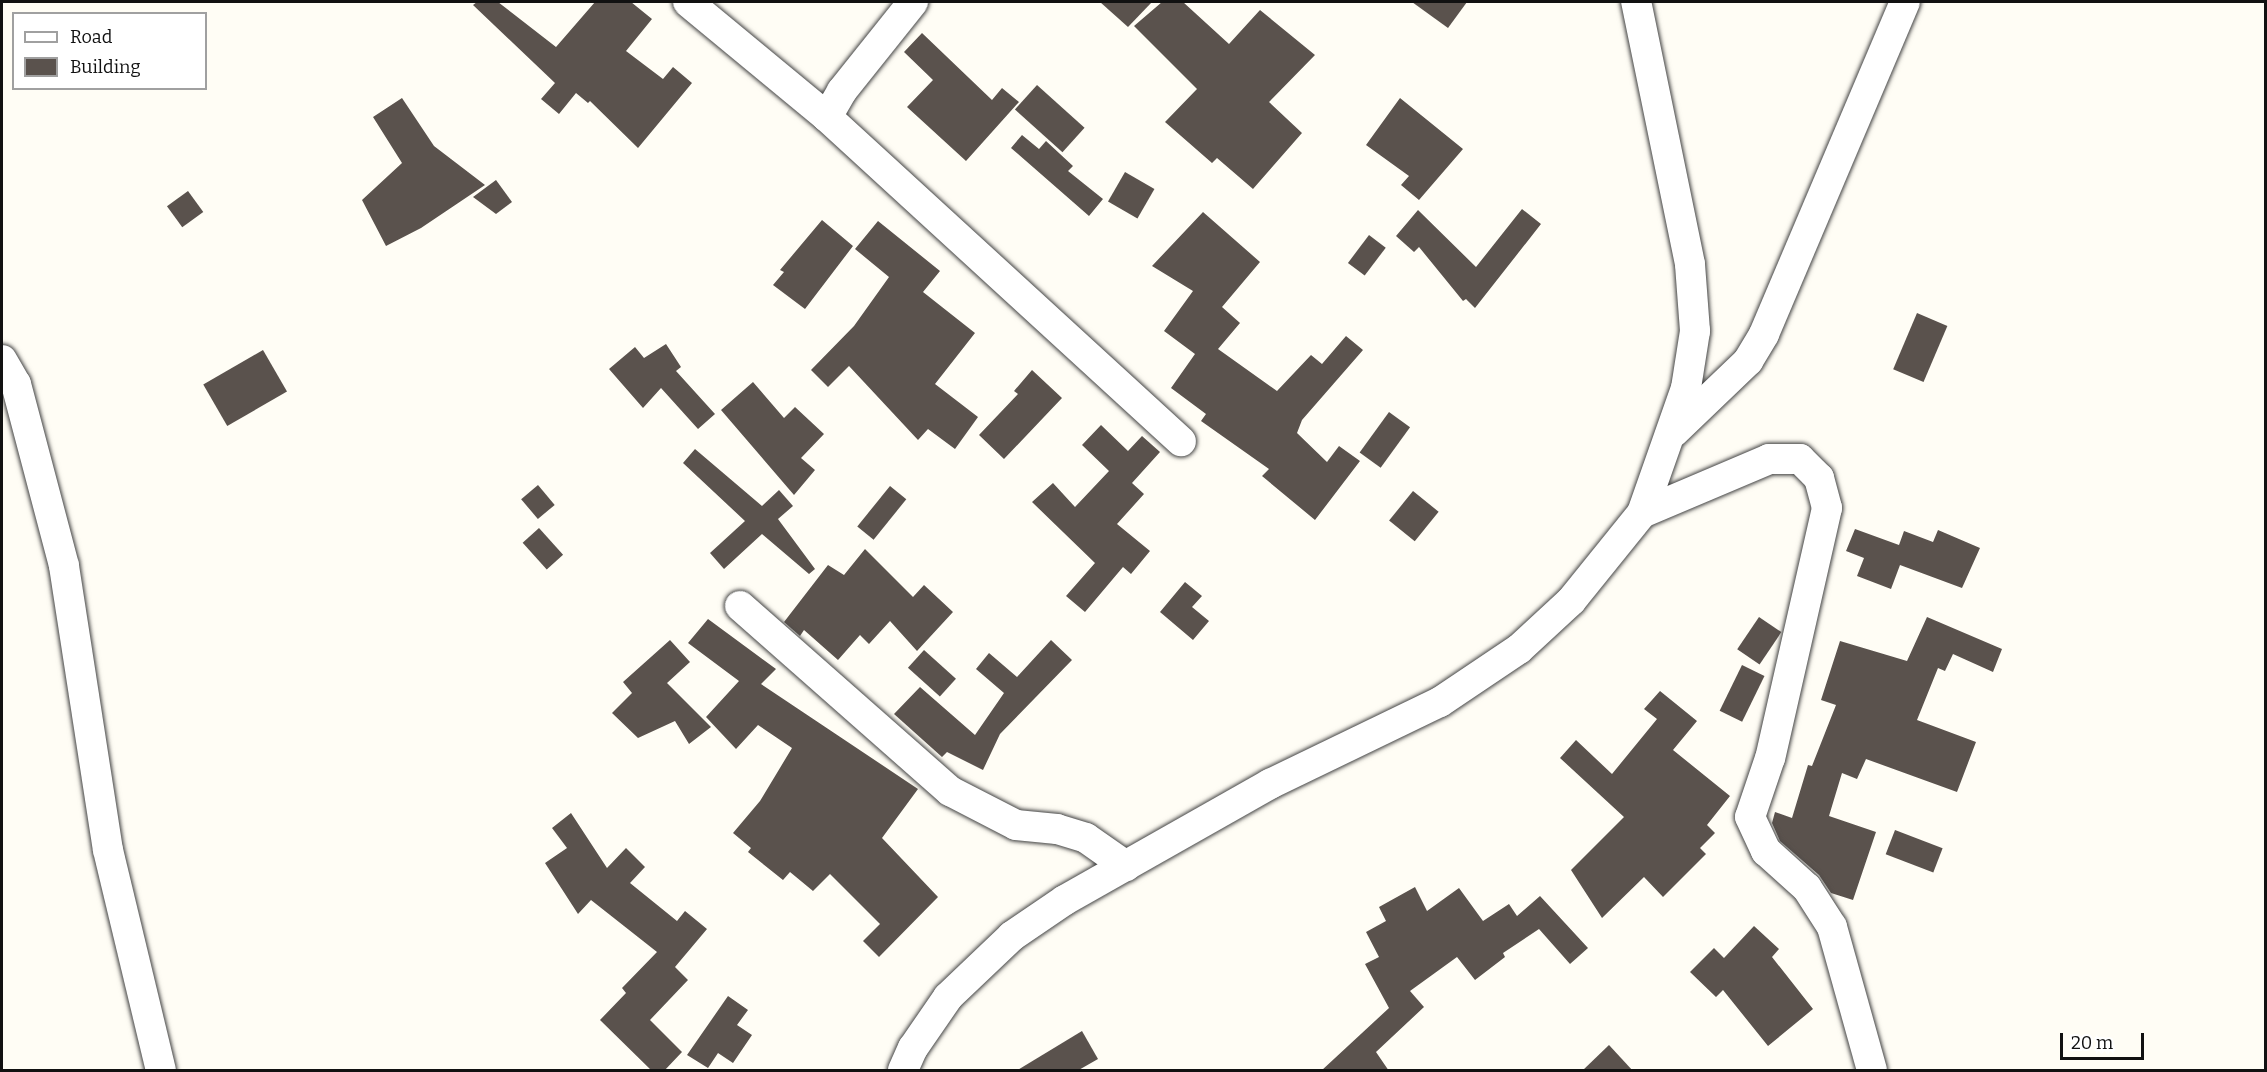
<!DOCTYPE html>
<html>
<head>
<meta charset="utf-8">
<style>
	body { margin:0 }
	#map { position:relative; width:2267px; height:1072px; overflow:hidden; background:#fffdf5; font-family:Bitter,serif }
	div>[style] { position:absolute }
	.building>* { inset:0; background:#5a524d; transform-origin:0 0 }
	.roads { filter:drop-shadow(0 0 2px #444) drop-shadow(0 0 2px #444) }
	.minor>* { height:30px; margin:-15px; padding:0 15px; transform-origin:15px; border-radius:15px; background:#fff }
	span { translate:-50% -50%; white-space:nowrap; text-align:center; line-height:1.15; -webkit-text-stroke:6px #fff; paint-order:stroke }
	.frame { position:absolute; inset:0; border:3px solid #111; pointer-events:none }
	.legend { position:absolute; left:12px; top:12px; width:195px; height:78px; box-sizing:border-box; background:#fff; border:2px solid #a0a0a0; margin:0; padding:8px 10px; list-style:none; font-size:18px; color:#111 }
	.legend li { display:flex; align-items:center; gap:12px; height:30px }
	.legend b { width:30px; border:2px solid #a0a0a0 }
	.scale { position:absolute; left:2060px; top:1033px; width:84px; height:27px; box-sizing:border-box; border:3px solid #111; border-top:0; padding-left:8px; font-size:18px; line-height:21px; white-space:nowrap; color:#111; -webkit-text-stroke:4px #fff; paint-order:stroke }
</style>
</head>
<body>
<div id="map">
	<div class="building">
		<i style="clip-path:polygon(477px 2px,498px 2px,556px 47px,595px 2px,631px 2px,652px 19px,626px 51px,663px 79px,673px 67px,692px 83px,638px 148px,590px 101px,588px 103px,576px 93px,559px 114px,541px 99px,555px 83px,473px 5px)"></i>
		<i style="clip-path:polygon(1100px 2px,1152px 2px,1128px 27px)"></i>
		<i style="clip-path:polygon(1162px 2px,1183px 2px,1229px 44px,1260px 10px,1315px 55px,1269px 102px,1302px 133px,1253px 189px,1217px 158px,1212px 163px,1165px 122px,1197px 89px,1134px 26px)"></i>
		<i style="clip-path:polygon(1412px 2px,1467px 2px,1448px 28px)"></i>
		<i style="clip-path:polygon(922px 33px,992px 100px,1002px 88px,1019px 102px,966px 161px,907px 107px,933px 80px,904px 52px)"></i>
		<i style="left:1037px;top:85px;width:64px;height:33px;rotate:42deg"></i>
		<i style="clip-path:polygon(402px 98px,434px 146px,485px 185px,421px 228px,386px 246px,362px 200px,402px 163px,373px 117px)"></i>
		<i style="clip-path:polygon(1400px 98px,1463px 149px,1419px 200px,1401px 185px,1409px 176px,1366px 145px)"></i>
		<i style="clip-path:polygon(1022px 135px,1039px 149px,1046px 141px,1073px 166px,1068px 171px,1103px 199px,1089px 216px,1011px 148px)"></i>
		<i style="left:1125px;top:172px;width:34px;height:34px;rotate:30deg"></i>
		<i style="clip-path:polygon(496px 180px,512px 202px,496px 214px,473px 197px)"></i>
		<i style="left:188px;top:191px;width:26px;height:26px;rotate:54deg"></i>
		<i style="clip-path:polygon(1522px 209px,1541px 224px,1475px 308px,1466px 299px,1463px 301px,1419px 247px,1414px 252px,1396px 236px,1418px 210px,1476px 267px)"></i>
		<i style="clip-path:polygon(1203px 212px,1260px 262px,1222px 307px,1240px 323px,1218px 349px,1277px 391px,1311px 355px,1322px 364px,1346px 336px,1363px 350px,1302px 420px,1297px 433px,1327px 462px,1339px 446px,1360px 461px,1315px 520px,1262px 476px,1269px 469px,1201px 421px,1206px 414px,1171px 388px,1195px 354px,1164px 331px,1193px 291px,1152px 266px)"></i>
		<i style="clip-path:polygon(822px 220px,853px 246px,805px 309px,773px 285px,784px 272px,780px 270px)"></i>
		<i style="clip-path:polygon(878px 221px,940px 271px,923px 292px,975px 333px,935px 384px,978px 417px,955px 449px,928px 429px,918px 440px,849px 366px,828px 387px,811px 370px,854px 326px,889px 277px,855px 249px)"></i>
		<i style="left:1369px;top:235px;width:21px;height:35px;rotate:37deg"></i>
		<i style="left:1917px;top:313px;width:33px;height:61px;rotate:23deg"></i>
		<i style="clip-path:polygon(666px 344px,681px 367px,676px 371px,715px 414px,698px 429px,661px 388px,643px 408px,609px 369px,635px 347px,644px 358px)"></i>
		<i style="left:263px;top:350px;width:48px;height:69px;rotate:60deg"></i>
		<i style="clip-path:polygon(1032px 370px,1062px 398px,1004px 459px,979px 435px,1018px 394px,1014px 391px)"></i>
		<i style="clip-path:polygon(753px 382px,784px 418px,795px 407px,824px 434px,801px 458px,815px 470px,794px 495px,721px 410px)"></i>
		<i style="left:1389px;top:412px;width:26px;height:50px;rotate:36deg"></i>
		<i style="clip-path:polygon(1101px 425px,1128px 451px,1142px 436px,1160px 452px,1132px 483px,1144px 494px,1117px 524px,1150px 551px,1131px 574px,1123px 567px,1085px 612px,1066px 596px,1095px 563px,1032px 502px,1053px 483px,1075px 507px,1109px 471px,1082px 445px)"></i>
		<i style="clip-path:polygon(695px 449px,762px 506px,779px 490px,793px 506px,778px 519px,815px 569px,809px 574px,762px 534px,724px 569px,710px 553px,745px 521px,683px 463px)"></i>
		<i style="left:538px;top:485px;width:26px;height:22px;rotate:50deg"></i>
		<i style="left:890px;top:486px;width:21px;height:52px;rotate:39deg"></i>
		<i style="left:1413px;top:491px;width:33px;height:38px;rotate:39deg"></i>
		<i style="left:539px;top:528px;width:36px;height:22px;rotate:48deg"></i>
		<i style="clip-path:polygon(1855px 529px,1899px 545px,1904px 531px,1933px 542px,1938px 530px,1980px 548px,1962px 588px,1900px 565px,1891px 589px,1857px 576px,1864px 558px,1846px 551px)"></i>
		<i style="clip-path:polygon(865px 549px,913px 597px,924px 585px,953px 612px,917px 651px,890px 621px,869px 644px,860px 635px,838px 660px,804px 630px,800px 636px,784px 622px,828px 565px,844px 575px)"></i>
		<i style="clip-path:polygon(1185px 582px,1202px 596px,1192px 607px,1209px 621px,1193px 640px,1160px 612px)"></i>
		<i style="left:1759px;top:617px;width:27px;height:39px;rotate:34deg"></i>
		<i style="clip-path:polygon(1927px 617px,2002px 649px,1993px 672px,1953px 654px,1945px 671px,1938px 668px,1917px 720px,1976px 742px,1957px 792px,1866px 759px,1857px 779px,1842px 773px,1829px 816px,1876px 832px,1853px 900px,1831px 893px,1819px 875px,1780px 841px,1772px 823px,1775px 812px,1792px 818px,1808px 765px,1812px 766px,1836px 705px,1821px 700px,1840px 641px,1907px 661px)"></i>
		<i style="clip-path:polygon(708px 619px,776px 669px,761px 684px,918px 789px,882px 838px,938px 897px,879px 957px,863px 941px,880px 924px,830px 874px,813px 891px,790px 872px,783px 880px,748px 852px,751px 848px,733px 833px,760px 801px,792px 748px,758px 725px,736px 749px,706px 717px,739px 681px,688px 643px)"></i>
		<i style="clip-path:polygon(670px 640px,690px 662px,667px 683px,711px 727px,689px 744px,675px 721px,638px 738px,612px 713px,632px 693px,623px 682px)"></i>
		<i style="clip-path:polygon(1051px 640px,1072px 660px,1000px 734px,983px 770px,947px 752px,942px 757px,894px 714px,920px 687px,975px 735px,1004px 693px,976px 669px,989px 653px,1017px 677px)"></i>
		<i style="left:924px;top:650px;width:43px;height:24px;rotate:42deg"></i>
		<i style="left:1742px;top:665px;width:25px;height:51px;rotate:26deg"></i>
		<i style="clip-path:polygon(1660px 691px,1697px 721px,1673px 750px,1730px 796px,1707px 825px,1715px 833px,1700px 848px,1706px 854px,1663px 897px,1644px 877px,1602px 918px,1571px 870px,1624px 817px,1560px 758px,1576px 740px,1612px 774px,1657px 719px,1644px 709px)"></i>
		<i style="clip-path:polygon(571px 813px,607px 868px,626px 848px,645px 867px,630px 883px,677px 921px,685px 911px,707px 929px,675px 967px,688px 980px,650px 1020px,682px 1052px,664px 1071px,652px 1071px,600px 1020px,626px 993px,622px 988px,657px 952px,591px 900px,578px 914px,545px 863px,567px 848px,552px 828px)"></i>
		<i style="left:1895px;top:830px;width:51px;height:26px;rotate:21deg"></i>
		<i style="clip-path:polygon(1415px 887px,1427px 911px,1459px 888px,1483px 921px,1509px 904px,1517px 916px,1540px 896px,1588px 948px,1570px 964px,1539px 929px,1503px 953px,1505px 957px,1475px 980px,1457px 957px,1410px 991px,1424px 1007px,1376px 1052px,1389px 1071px,1321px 1071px,1389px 1008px,1365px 964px,1379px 957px,1366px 932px,1386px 921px,1379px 907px)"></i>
		<i style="clip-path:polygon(1754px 926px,1779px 949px,1772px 957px,1813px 1009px,1768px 1046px,1723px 990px,1716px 997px,1690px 972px,1714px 948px,1724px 958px)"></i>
		<i style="clip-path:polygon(728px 996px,748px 1010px,737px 1025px,752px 1035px,733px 1063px,718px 1053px,708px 1068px,687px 1055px)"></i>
		<i style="clip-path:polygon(1082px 1031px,1098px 1059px,1077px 1071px,1016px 1071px)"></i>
		<i style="clip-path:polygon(1609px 1045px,1633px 1071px,1582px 1071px)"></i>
	</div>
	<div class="roads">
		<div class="minor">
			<i style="left:688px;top:2px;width:180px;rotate:39.6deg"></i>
			<i style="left:827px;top:117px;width:480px;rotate:42.5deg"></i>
			<i style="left:827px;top:117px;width:30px;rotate:-60deg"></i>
			<i style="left:842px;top:91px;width:114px;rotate:-51.4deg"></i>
			<i style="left:2px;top:360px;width:28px;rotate:60deg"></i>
			<i style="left:16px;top:384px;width:188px;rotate:75.2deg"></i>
			<i style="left:64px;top:566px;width:287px;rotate:81.2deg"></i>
			<i style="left:108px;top:850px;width:226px;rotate:76.5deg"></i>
			<i style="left:1674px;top:432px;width:103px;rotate:-43.8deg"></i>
			<i style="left:1748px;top:361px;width:31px;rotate:-59deg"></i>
			<i style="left:1764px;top:334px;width:361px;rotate:-67deg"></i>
			<i style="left:1642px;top:513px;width:138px;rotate:-23deg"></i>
			<i style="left:1769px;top:459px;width:31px"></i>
			<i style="left:1800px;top:459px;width:27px;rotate:45deg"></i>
			<i style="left:1819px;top:478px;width:31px;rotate:75deg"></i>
			<i style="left:1827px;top:508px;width:256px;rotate:102.8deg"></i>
			<i style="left:1770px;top:758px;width:62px;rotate:108.7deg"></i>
			<i style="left:1750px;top:817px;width:38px;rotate:65deg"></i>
			<i style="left:1766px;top:851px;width:55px;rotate:42.1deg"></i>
			<i style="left:1807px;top:888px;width:46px;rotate:57.3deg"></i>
			<i style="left:1832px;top:927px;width:148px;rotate:74.4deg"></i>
			<i style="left:740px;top:606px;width:280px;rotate:41.4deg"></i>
			<i style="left:950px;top:791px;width:74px;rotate:27.3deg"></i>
			<i style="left:1016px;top:825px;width:41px;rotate:5.6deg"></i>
			<i style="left:1057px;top:829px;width:30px;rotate:17deg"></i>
			<i style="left:1086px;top:838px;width:49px;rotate:35deg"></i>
			<i style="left:903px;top:1070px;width:24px;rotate:-66deg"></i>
			<i style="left:913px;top:1048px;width:62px;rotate:-55.5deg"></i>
			<i style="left:948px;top:997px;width:88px;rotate:-43.6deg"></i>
			<i style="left:1012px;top:936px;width:64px;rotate:-34.2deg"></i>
			<i style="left:1065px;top:900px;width:236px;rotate:-29.5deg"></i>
			<i style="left:1270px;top:784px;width:189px;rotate:-25.8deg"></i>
			<i style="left:1440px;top:702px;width:95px;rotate:-33.9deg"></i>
			<i style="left:1519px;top:649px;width:71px;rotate:-42.7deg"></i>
			<i style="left:1571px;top:601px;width:113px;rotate:-51.1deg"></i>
			<i style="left:1642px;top:513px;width:133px;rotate:-70.6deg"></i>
			<i style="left:1686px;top:388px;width:58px;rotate:-81deg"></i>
			<i style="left:1695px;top:331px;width:67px;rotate:-94.3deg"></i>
			<i style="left:1690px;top:264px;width:268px;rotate:-101.6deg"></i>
		</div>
	</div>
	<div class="frame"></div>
	<ul class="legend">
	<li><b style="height:8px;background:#fff"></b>Road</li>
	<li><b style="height:16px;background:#5a524d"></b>Building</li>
	</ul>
	<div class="scale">20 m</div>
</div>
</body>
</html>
